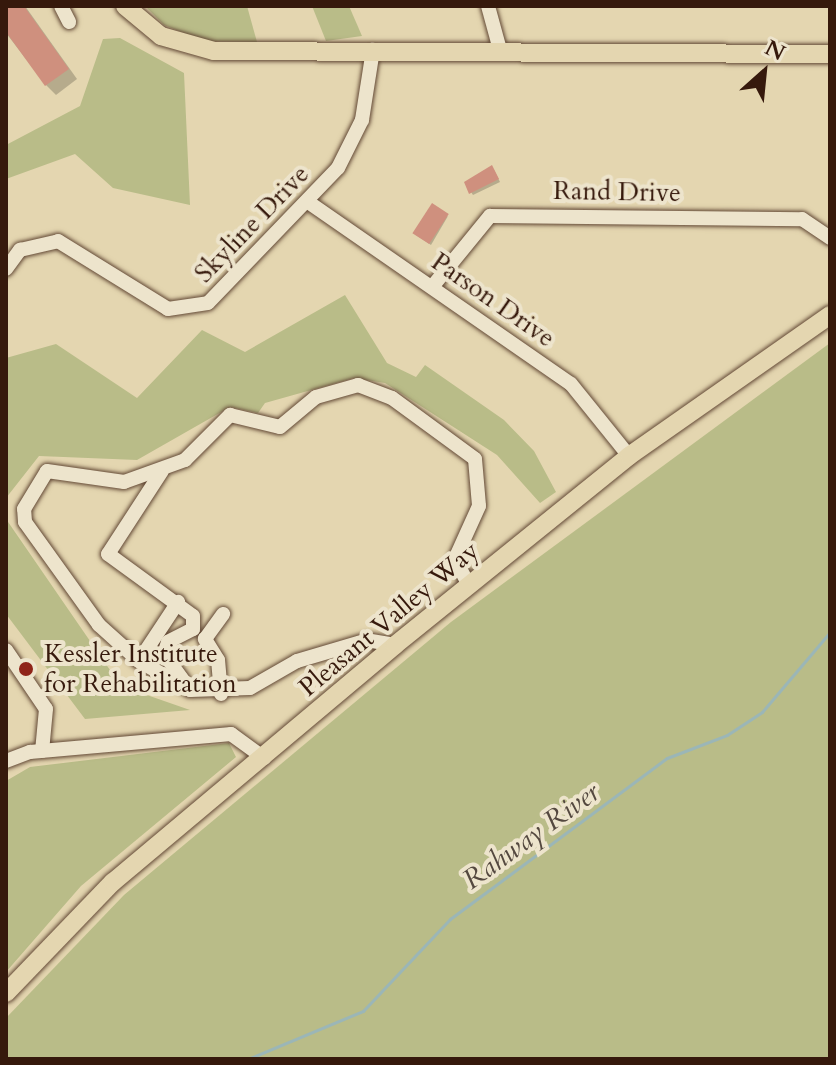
<!DOCTYPE html>
<html>
<head>
<meta charset="utf-8">
<style>
	body { margin:0 }
	#map { position:relative; width:836px; height:1065px; overflow:hidden; background:#e4d6b0; font-family:Cardo,serif }
	div>[style] { position:absolute }
	.green>* { inset:0; background:#b9bc88 }
	.shadow>* { inset:0; background:#0003 }
	.stream>* { height:3px; margin:-1.5px; padding:0 1.5px; transform-origin:1.5px; border-radius:1.5px; background:#9bb6b7 }
	.building>* { inset:0; background:#cf907e; transform-origin:0 0 }
	.roads { filter:drop-shadow(0 0 2px #624835) drop-shadow(0 0 2px #624835) }
	.minor>* { height:14px; margin:-7px; padding:0 7px; transform-origin:7px; border-radius:7px; background:#ede4cc }
	.major>* { height:18px; margin:-9px; padding:0 9px; transform-origin:9px; border-radius:9px; background:#e4d6b0 }
	.dots>* { width:22px; height:22px; translate:-50% -50%; box-sizing:border-box; border:4px solid #ede4cc; border-radius:50% }
	span { translate:-50% -50%; white-space:nowrap; text-align:center; line-height:1.15; -webkit-text-stroke:8px #ede4cc; paint-order:stroke }
	.street-label { font-size:26px; color:#36190c }
	.poi-label { font-size:26px; color:#36190c }
	.left { translate:0 -50%; text-align:left }
	.water-label { font-size:28px; color:#54483f; font-style:italic }
	.frame { position:absolute; inset:0; border:8px solid #36190c; pointer-events:none }
	.north { position:absolute; left:724px; top:32px; width:80px; height:80px; -webkit-text-stroke:6px #ede4cc; paint-order:stroke; rotate:27deg; font-size:22px; font-weight:700; line-height:32px; text-align:center; color:#36190c }
	.north::after { content:''; display:block; margin:auto; width:28px; height:36px; background:#36190c; clip-path:polygon(50% 0,100% 100%,50% 72%,0 100%) }
</style>
</head>
<body>
<div id="map">
	<div class="green">
		<i style="clip-path:polygon(145px 6px,247px 6px,257px 42px,204px 41px,164px 25px)"></i>
		<i style="clip-path:polygon(312px 6px,349px 6px,362px 36px,326px 41px)"></i>
		<i style="clip-path:polygon(120px 38px,184px 73px,190px 205px,113px 188px,75px 154px,6px 179px,6px 145px,80px 106px,103px 39px)"></i>
		<i style="clip-path:polygon(345px 295px,387px 363px,416px 377px,425px 365px,504px 420px,534px 451px,556px 492px,540px 503px,497px 455px,385px 383px,354px 378px,265px 403px,258px 413px,230px 407px,137px 460px,39px 456px,6px 498px,6px 358px,56px 344px,137px 398px,202px 330px,245px 352px)"></i>
		<i style="clip-path:polygon(830px 343px,830px 1059px,6px 1059px,6px 1018px,124px 895px,451px 622px)"></i>
		<i style="clip-path:polygon(6px 519px,121px 686px,190px 710px,85px 719px,6px 614px)"></i>
		<i style="clip-path:polygon(229px 743px,236px 757px,81px 886px,6px 972px,6px 781px,30px 767px)"></i>
	</div>
	<div class="shadow">
		<i style="clip-path:polygon(6px 6px,25px 6px,77px 79px,56px 95px,46px 85px,6px 33px)"></i>
		<i style="clip-path:polygon(494px 170px,500px 182px,473px 195px,471px 192px)"></i>
		<i style="clip-path:polygon(448px 216px,431px 245px,416px 235px)"></i>
	</div>
	<div class="stream">
		<i style="left:248px;top:1059px;width:125px;rotate:-22.7deg"></i>
		<i style="left:363px;top:1011px;width:127px;rotate:-46.6deg"></i>
		<i style="left:450px;top:919px;width:270px;rotate:-36.6deg"></i>
		<i style="left:667px;top:758px;width:64px;rotate:-21deg"></i>
		<i style="left:727px;top:735px;width:42px;rotate:-33.3deg"></i>
		<i style="left:762px;top:712px;width:105px;rotate:-49.6deg"></i>
	</div>
	<div class="building">
		<i style="clip-path:polygon(6px 6px,24px 6px,69px 69px,45px 86px,6px 32px)"></i>
		<i style="clip-path:polygon(492px 165px,499px 179px,469px 194px,464px 182px)"></i>
		<i style="left:432px;top:203px;width:20px;height:36px;rotate:33deg"></i>
	</div>
	<div class="roads">
		<div class="minor">
			<i style="left:61px;top:6px;width:18px;rotate:63deg"></i>
			<i style="left:488px;top:6px;width:46px;rotate:74.7deg"></i>
			<i style="left:311px;top:204px;width:316px;rotate:34.7deg"></i>
			<i style="left:571px;top:384px;width:92px;rotate:51.1deg"></i>
			<i style="left:6px;top:269px;width:24px;rotate:-54deg"></i>
			<i style="left:20px;top:250px;width:39px;rotate:-13deg"></i>
			<i style="left:58px;top:241px;width:129px;rotate:31.7deg"></i>
			<i style="left:168px;top:309px;width:40px;rotate:-8.5deg"></i>
			<i style="left:208px;top:303px;width:187px;rotate:-46.1deg"></i>
			<i style="left:338px;top:168px;width:54px;rotate:-63.4deg"></i>
			<i style="left:362px;top:120px;width:71px;rotate:-81.1deg"></i>
			<i style="left:432px;top:287px;width:92px;rotate:-50.8deg"></i>
			<i style="left:490px;top:216px;width:312px;rotate:0.6deg"></i>
			<i style="left:802px;top:219px;width:34px;rotate:34deg"></i>
			<i style="left:162px;top:471px;width:99px;rotate:123deg"></i>
			<i style="left:108px;top:554px;width:105px;rotate:36.1deg"></i>
			<i style="left:193px;top:616px;width:13px;rotate:90deg"></i>
			<i style="left:193px;top:629px;width:28px;rotate:153deg"></i>
			<i style="left:168px;top:642px;width:13px;rotate:108deg"></i>
			<i style="left:164px;top:654px;width:36px;rotate:54deg"></i>
			<i style="left:395px;top:645px;width:27px;rotate:-170deg"></i>
			<i style="left:368px;top:640px;width:74px;rotate:163.5deg"></i>
			<i style="left:297px;top:661px;width:54px;rotate:150.1deg"></i>
			<i style="left:250px;top:688px;width:60px;rotate:178.1deg"></i>
			<i style="left:190px;top:690px;width:59px;rotate:-150.4deg"></i>
			<i style="left:139px;top:661px;width:54px;rotate:-138deg"></i>
			<i style="left:99px;top:625px;width:127px;rotate:-125.7deg"></i>
			<i style="left:25px;top:522px;width:13px;rotate:-94deg"></i>
			<i style="left:24px;top:509px;width:44px;rotate:-58.8deg"></i>
			<i style="left:47px;top:471px;width:78px;rotate:8.1deg"></i>
			<i style="left:124px;top:482px;width:65px;rotate:-19.8deg"></i>
			<i style="left:185px;top:460px;width:64px;rotate:-45deg"></i>
			<i style="left:230px;top:415px;width:51px;rotate:13.5deg"></i>
			<i style="left:280px;top:427px;width:47px;rotate:-39.8deg"></i>
			<i style="left:316px;top:397px;width:44px;rotate:-15.9deg"></i>
			<i style="left:358px;top:385px;width:36px;rotate:21deg"></i>
			<i style="left:392px;top:398px;width:103px;rotate:36.3deg"></i>
			<i style="left:475px;top:459px;width:47px;rotate:85.1deg"></i>
			<i style="left:479px;top:506px;width:58px;rotate:114.4deg"></i>
			<i style="left:455px;top:559px;width:30px;rotate:62deg"></i>
			<i style="left:6px;top:650px;width:71px;rotate:55.9deg"></i>
			<i style="left:46px;top:709px;width:42px;rotate:95.4deg"></i>
			<i style="left:139px;top:661px;width:71px;rotate:-56.5deg"></i>
			<i style="left:221px;top:694px;width:34px;rotate:-95deg"></i>
			<i style="left:218px;top:660px;width:25px;rotate:-122deg"></i>
			<i style="left:205px;top:639px;width:31px;rotate:-54deg"></i>
			<i style="left:6px;top:761px;width:26px;rotate:-21deg"></i>
			<i style="left:30px;top:752px;width:202px;rotate:-5.1deg"></i>
			<i style="left:231px;top:734px;width:41px;rotate:36deg"></i>
		</div>
		<div class="major">
			<i style="left:125px;top:6px;width:47px;rotate:39.8deg"></i>
			<i style="left:161px;top:36px;width:55px;rotate:15.8deg"></i>
			<i style="left:214px;top:51px;width:616px;rotate:0.28deg"></i>
			<i style="left:6px;top:993px;width:154px;rotate:-46.1deg"></i>
			<i style="left:113px;top:882px;width:368px;rotate:-40deg"></i>
			<i style="left:395px;top:645px;width:301px;rotate:-38.9deg"></i>
			<i style="left:629px;top:456px;width:246px;rotate:-35deg"></i>
		</div>
	</div>
	<div class="dots">
		<i style="left:26px;top:669px;background:#8f2418"></i>
	</div>
	<div class="street-label">
		<span style="left:617px;top:192px;rotate:1deg">Rand Drive</span>
		<span style="left:252px;top:224px;rotate:-46deg">Skyline Drive</span>
		<span style="left:493px;top:300px;rotate:35deg">Parson Drive</span>
		<span style="left:389px;top:619px;rotate:-40deg">Pleasant Valley Way</span>
	</div>
	<div class="poi-label">
		<span class="left" style="left:44px;top:669px">Kessler Institute<br>for Rehabilitation</span>
	</div>
	<div class="water-label">
		<span style="left:531px;top:836px;rotate:-36deg">Rahway River</span>
	</div>
	<div class="frame"></div>
	<div class="north">N</div>
</div>
</body>
</html>
